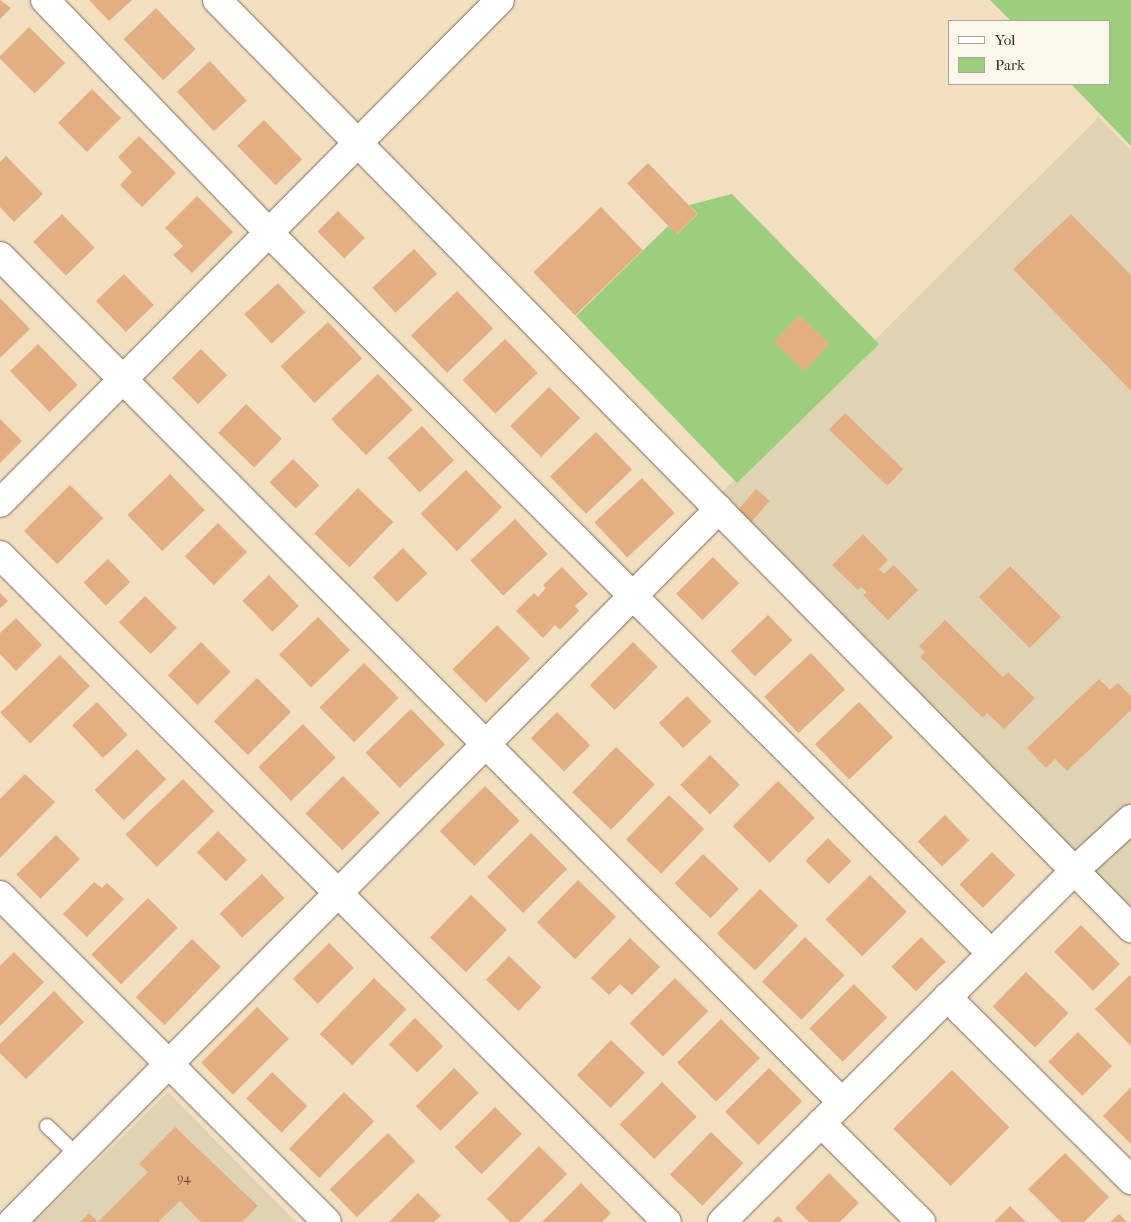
<!DOCTYPE html>
<html>
<head>
<meta charset="utf-8">
<style>
	body { margin:0 }
	#map { position:relative; width:1131px; height:1222px; overflow:hidden; background:#f2dfc0; font-family:"IM FELL French Canon",serif }
	div>[style] { position:absolute }
	.built>* { inset:0; background:#e0d3b4 }
	.green>* { inset:0; background:#9dce7d }
	.building>* { inset:0; background:#e4ae83; transform-origin:0 0 }
	.roads { filter:drop-shadow(0 0 1px #7b6957) drop-shadow(0 0 1px #7b6957) }
	.lane>* { height:14px; margin:-7px; padding:0 7px; transform-origin:7px; border-radius:7px; background:#fff }
	.street>* { height:28px; margin:-14px; padding:0 14px; transform-origin:14px; border-radius:14px; background:#fff }
	span { translate:-50% -50%; white-space:nowrap; text-align:center; line-height:1.15; -webkit-text-stroke:5px #fbf7ec; paint-order:stroke }
	.number-label { font-size:12px; color:#654b37 }
	.number-label span { -webkit-text-stroke-width:0 }
	.legend { position:absolute; left:948px; top:20px; width:162px; height:65px; box-sizing:border-box; background:#fbf7ec; border:1px solid #aea59a; margin:0; padding:6px 9px; list-style:none; font-size:15px; color:#3b2a1e }
	.legend li { display:flex; align-items:center; gap:10px; height:25px }
	.legend b { width:25px; border:1px solid #aea59a }
</style>
</head>
<body>
<div id="map">
	<div class="built">
		<i style="clip-path:polygon(1099px 117px,1131px 151px,1131px 927px,707px 507px)"></i>
		<i style="clip-path:polygon(168px 1092px,296px 1222px,34px 1222px)"></i>
	</div>
	<div class="green">
		<i style="clip-path:polygon(990px 0,1131px 0,1131px 146px,1071px 84px,1110px 84px,1110px 21px,1011px 21px)"></i>
		<i style="clip-path:polygon(732px 194px,879px 344px,737px 483px,576px 316px,668px 226px,677px 234px,698px 214px,689px 205px)"></i>
	</div>
	<div class="building">
		<i style="clip-path:polygon(0 0,11px 8px,0 19px)"></i>
		<i style="clip-path:polygon(89px 0,132px 0,109px 21px)"></i>
		<i style="left:156px;top:8px;width:57px;height:45px;rotate:46deg"></i>
		<i style="left:29px;top:27px;width:51px;height:43px;rotate:45deg"></i>
		<i style="left:210px;top:61px;width:54px;height:45px;rotate:47deg"></i>
		<i style="left:92px;top:89px;width:41px;height:48px;rotate:45deg"></i>
		<i style="left:264px;top:120px;width:55px;height:37px;rotate:46deg"></i>
		<i style="clip-path:polygon(139px 136px,176px 173px,142px 207px,120px 185px,132px 172px,118px 157px)"></i>
		<i style="clip-path:polygon(6px 156px,43px 194px,14px 222px,0 207px,0 162px)"></i>
		<i style="left:648px;top:163px;width:71px;height:29px;rotate:46deg"></i>
		<i style="clip-path:polygon(197px 196px,233px 232px,192px 273px,173px 255px,183px 246px,165px 228px)"></i>
		<i style="left:601px;top:207px;width:60px;height:94px;rotate:46deg"></i>
		<i style="left:338px;top:211px;width:38px;height:29px;rotate:45deg"></i>
		<i style="left:62px;top:214px;width:47px;height:40px;rotate:46deg"></i>
		<i style="clip-path:polygon(1071px 214px,1131px 275px,1131px 391px,1013px 269px)"></i>
		<i style="left:414px;top:249px;width:34px;height:57px;rotate:47deg"></i>
		<i style="left:124px;top:274px;width:43px;height:39px;rotate:46deg"></i>
		<i style="left:278px;top:283px;width:40px;height:46px;rotate:47deg"></i>
		<i style="left:457px;top:291px;width:52px;height:64px;rotate:46deg"></i>
		<i style="clip-path:polygon(0 298px,30px 329px,0 358px)"></i>
		<i style="left:799px;top:315px;width:42px;height:37px;rotate:43deg"></i>
		<i style="left:328px;top:322px;width:50px;height:65px;rotate:47deg"></i>
		<i style="left:505px;top:339px;width:47px;height:59px;rotate:46deg"></i>
		<i style="left:38px;top:344px;width:57px;height:39px;rotate:46deg"></i>
		<i style="left:201px;top:349px;width:37px;height:41px;rotate:45deg"></i>
		<i style="left:378px;top:374px;width:50px;height:65px;rotate:46deg"></i>
		<i style="left:549px;top:387px;width:44px;height:55px;rotate:45deg"></i>
		<i style="left:246px;top:404px;width:50px;height:40px;rotate:44deg"></i>
		<i style="left:845px;top:413px;width:81px;height:23px;rotate:44deg"></i>
		<i style="clip-path:polygon(0 419px,22px 441px,0 463px)"></i>
		<i style="left:422px;top:426px;width:47px;height:47px;rotate:47deg"></i>
		<i style="left:596px;top:432px;width:52px;height:64px;rotate:46deg"></i>
		<i style="left:293px;top:459px;width:37px;height:33px;rotate:45deg"></i>
		<i style="left:466px;top:470px;width:52px;height:63px;rotate:46deg"></i>
		<i style="left:170px;top:474px;width:50px;height:59px;rotate:46deg"></i>
		<i style="left:642px;top:478px;width:48px;height:65px;rotate:47deg"></i>
		<i style="left:70px;top:485px;width:47px;height:65px;rotate:45deg"></i>
		<i style="left:358px;top:488px;width:49px;height:63px;rotate:44deg"></i>
		<i style="left:756px;top:489px;width:18px;height:28px;rotate:41deg"></i>
		<i style="left:515px;top:519px;width:48px;height:61px;rotate:47deg"></i>
		<i style="left:218px;top:523px;width:41px;height:47px;rotate:45deg"></i>
		<i style="clip-path:polygon(863px 534px,888px 560px,879px 569px,884px 574px,894px 565px,918px 590px,888px 620px,863px 595px,867px 592px,861px 587px,858px 590px,832px 565px)"></i>
		<i style="left:403px;top:548px;width:35px;height:42px;rotate:46deg"></i>
		<i style="left:713px;top:557px;width:37px;height:52px;rotate:45deg"></i>
		<i style="left:108px;top:559px;width:32px;height:34px;rotate:46deg"></i>
		<i style="left:1010px;top:566px;width:72px;height:44px;rotate:45deg"></i>
		<i style="clip-path:polygon(562px 567px,588px 594px,575px 606px,579px 611px,560px 630px,555px 625px,543px 638px,516px 611px,534px 593px,538px 597px,546px 588px,543px 585px)"></i>
		<i style="left:269px;top:575px;width:43px;height:37px;rotate:46deg"></i>
		<i style="clip-path:polygon(0 593px,8px 601px,0 608px)"></i>
		<i style="left:145px;top:596px;width:45px;height:37px;rotate:45deg"></i>
		<i style="left:768px;top:615px;width:35px;height:52px;rotate:46deg"></i>
		<i style="left:318px;top:617px;width:46px;height:54px;rotate:46deg"></i>
		<i style="clip-path:polygon(16px 618px,42px 645px,16px 671px,0 654px,0 633px)"></i>
		<i style="clip-path:polygon(945px 620px,1003px 677px,1008px 672px,1035px 698px,1004px 729px,987px 713px,983px 718px,920px 657px,925px 652px,919px 646px)"></i>
		<i style="left:497px;top:625px;width:47px;height:63px;rotate:45deg"></i>
		<i style="left:201px;top:642px;width:42px;height:47px;rotate:45deg"></i>
		<i style="left:633px;top:642px;width:35px;height:61px;rotate:45deg"></i>
		<i style="left:811px;top:653px;width:50px;height:64px;rotate:47deg"></i>
		<i style="left:60px;top:655px;width:43px;height:83px;rotate:46deg"></i>
		<i style="left:364px;top:663px;width:49px;height:63px;rotate:45deg"></i>
		<i style="left:257px;top:678px;width:48px;height:61px;rotate:45deg"></i>
		<i style="clip-path:polygon(1099px 679px,1110px 690px,1118px 683px,1131px 696px,1131px 710px,1067px 771px,1055px 759px,1046px 768px,1027px 748px)"></i>
		<i style="left:687px;top:696px;width:35px;height:39px;rotate:46deg"></i>
		<i style="left:97px;top:702px;width:45px;height:34px;rotate:47deg"></i>
		<i style="left:859px;top:702px;width:49px;height:61px;rotate:46deg"></i>
		<i style="left:411px;top:709px;width:49px;height:63px;rotate:46deg"></i>
		<i style="left:557px;top:712px;width:47px;height:37px;rotate:45deg"></i>
		<i style="left:303px;top:724px;width:47px;height:62px;rotate:46deg"></i>
		<i style="left:616px;top:747px;width:54px;height:63px;rotate:44deg"></i>
		<i style="left:137px;top:749px;width:42px;height:59px;rotate:46deg"></i>
		<i style="left:710px;top:755px;width:42px;height:42px;rotate:45deg"></i>
		<i style="clip-path:polygon(25px 774px,55px 802px,0 858px,0 799px)"></i>
		<i style="left:343px;top:776px;width:52px;height:53px;rotate:45deg"></i>
		<i style="left:183px;top:779px;width:45px;height:80px;rotate:46deg"></i>
		<i style="left:778px;top:781px;width:52px;height:64px;rotate:45deg"></i>
		<i style="left:485px;top:786px;width:49px;height:64px;rotate:45deg"></i>
		<i style="left:669px;top:795px;width:49px;height:62px;rotate:44deg"></i>
		<i style="left:945px;top:815px;width:35px;height:38px;rotate:46deg"></i>
		<i style="left:218px;top:831px;width:41px;height:30px;rotate:45deg"></i>
		<i style="left:531px;top:833px;width:51px;height:62px;rotate:45deg"></i>
		<i style="left:56px;top:835px;width:34px;height:56px;rotate:45deg"></i>
		<i style="left:828px;top:838px;width:33px;height:32px;rotate:45deg"></i>
		<i style="left:992px;top:852px;width:33px;height:46px;rotate:45deg"></i>
		<i style="left:703px;top:854px;width:50px;height:41px;rotate:44deg"></i>
		<i style="left:262px;top:874px;width:33px;height:58px;rotate:47deg"></i>
		<i style="left:870px;top:875px;width:52px;height:63px;rotate:45deg"></i>
		<i style="left:578px;top:880px;width:53px;height:59px;rotate:44deg"></i>
		<i style="clip-path:polygon(94px 882px,102px 888px,107px 883px,124px 899px,87px 937px,63px 914px)"></i>
		<i style="left:760px;top:889px;width:53px;height:62px;rotate:44deg"></i>
		<i style="left:471px;top:895px;width:50px;height:59px;rotate:44deg"></i>
		<i style="left:148px;top:898px;width:42px;height:80px;rotate:45deg"></i>
		<i style="left:1081px;top:925px;width:55px;height:38px;rotate:45deg"></i>
		<i style="left:805px;top:937px;width:55px;height:62px;rotate:44deg"></i>
		<i style="left:921px;top:937px;width:35px;height:42px;rotate:45deg"></i>
		<i style="clip-path:polygon(630px 938px,660px 967px,632px 995px,620px 984px,609px 995px,591px 978px)"></i>
		<i style="left:192px;top:939px;width:40px;height:81px;rotate:44deg"></i>
		<i style="left:329px;top:943px;width:35px;height:51px;rotate:45deg"></i>
		<i style="clip-path:polygon(14px 952px,44px 982px,0 1026px,0 966px)"></i>
		<i style="left:509px;top:956px;width:45px;height:33px;rotate:44deg"></i>
		<i style="left:1026px;top:972px;width:59px;height:48px;rotate:44deg"></i>
		<i style="clip-path:polygon(1130px 975px,1131px 977px,1131px 1046px,1095px 1009px)"></i>
		<i style="left:374px;top:978px;width:45px;height:78px;rotate:44deg"></i>
		<i style="left:675px;top:978px;width:47px;height:64px;rotate:45deg"></i>
		<i style="left:854px;top:984px;width:47px;height:63px;rotate:45deg"></i>
		<i style="clip-path:polygon(54px 991px,84px 1022px,26px 1079px,0 1053px,0 1044px)"></i>
		<i style="left:257px;top:1007px;width:45px;height:79px;rotate:45deg"></i>
		<i style="left:415px;top:1018px;width:40px;height:37px;rotate:45deg"></i>
		<i style="left:721px;top:1019px;width:55px;height:62px;rotate:45deg"></i>
		<i style="left:1078px;top:1032px;width:48px;height:42px;rotate:45deg"></i>
		<i style="left:611px;top:1040px;width:47px;height:49px;rotate:44deg"></i>
		<i style="left:454px;top:1068px;width:35px;height:54px;rotate:45deg"></i>
		<i style="left:769px;top:1068px;width:47px;height:62px;rotate:45deg"></i>
		<i style="left:952px;top:1070px;width:81px;height:83px;rotate:45deg"></i>
		<i style="left:272px;top:1072px;width:49px;height:37px;rotate:44deg"></i>
		<i style="left:662px;top:1082px;width:49px;height:60px;rotate:45deg"></i>
		<i style="clip-path:polygon(1131px 1087px,1131px 1144px,1103px 1116px)"></i>
		<i style="left:344px;top:1092px;width:42px;height:79px;rotate:44deg"></i>
		<i style="left:495px;top:1107px;width:38px;height:57px;rotate:45deg"></i>
		<i style="clip-path:polygon(175px 1127px,258px 1206px,242px 1222px,201px 1222px,180px 1201px,158px 1222px,80px 1222px,89px 1213px,98px 1222px,148px 1172px,139px 1164px)"></i>
		<i style="left:711px;top:1132px;width:45px;height:59px;rotate:44deg"></i>
		<i style="left:388px;top:1133px;width:39px;height:81px;rotate:46deg"></i>
		<i style="clip-path:polygon(539px 1146px,567px 1174px,519px 1222px,510px 1222px,487px 1199px)"></i>
		<i style="clip-path:polygon(1065px 1153px,1109px 1197px,1084px 1222px,1061px 1222px,1028px 1189px)"></i>
		<i style="clip-path:polygon(829px 1173px,859px 1203px,840px 1222px,809px 1222px,795px 1208px)"></i>
		<i style="clip-path:polygon(581px 1183px,611px 1213px,602px 1222px,542px 1222px)"></i>
		<i style="clip-path:polygon(418px 1193px,441px 1216px,434px 1222px,389px 1222px)"></i>
		<i style="clip-path:polygon(1010px 1206px,1026px 1222px,994px 1222px)"></i>
		<i style="clip-path:polygon(1119px 1214px,1127px 1222px,1110px 1222px)"></i>
		<i style="clip-path:polygon(778px 1216px,784px 1222px,772px 1222px)"></i>
	</div>
	<div class="roads">
		<div class="lane">
			<i style="left:47px;top:1126px;width:42px;rotate:44deg"></i>
		</div>
		<div class="street">
			<i style="left:45px;top:0;width:323px;rotate:46.1deg"></i>
			<i style="left:269px;top:233px;width:1020px;rotate:44.92deg"></i>
			<i style="left:217px;top:0;width:1303px;rotate:45.44deg"></i>
			<i style="left:0;top:256px;width:1194px;rotate:45.14deg"></i>
			<i style="left:0;top:503px;width:709px;rotate:-45.17deg"></i>
			<i style="left:0;top:555px;width:943px;rotate:45deg"></i>
			<i style="left:0;top:895px;width:462px;rotate:45deg"></i>
			<i style="left:947px;top:997px;width:260px;rotate:44.8deg"></i>
			<i style="left:821px;top:1123px;width:141px;rotate:44.7deg"></i>
			<i style="left:12px;top:1222px;width:1004px;rotate:-45.24deg"></i>
			<i style="left:722px;top:1222px;width:497px;rotate:-44.9deg"></i>
			<i style="left:1074px;top:871px;width:77px;rotate:-42.4deg"></i>
		</div>
	</div>
	<div class="number-label">
		<span style="left:184px;top:1179px">94</span>
	</div>
	<ul class="legend">
	<li><b style="height:6px;background:#fff"></b>Yol</li>
	<li><b style="height:14px;background:#9dce7d"></b>Park</li>
	</ul>
</div>
</body>
</html>
